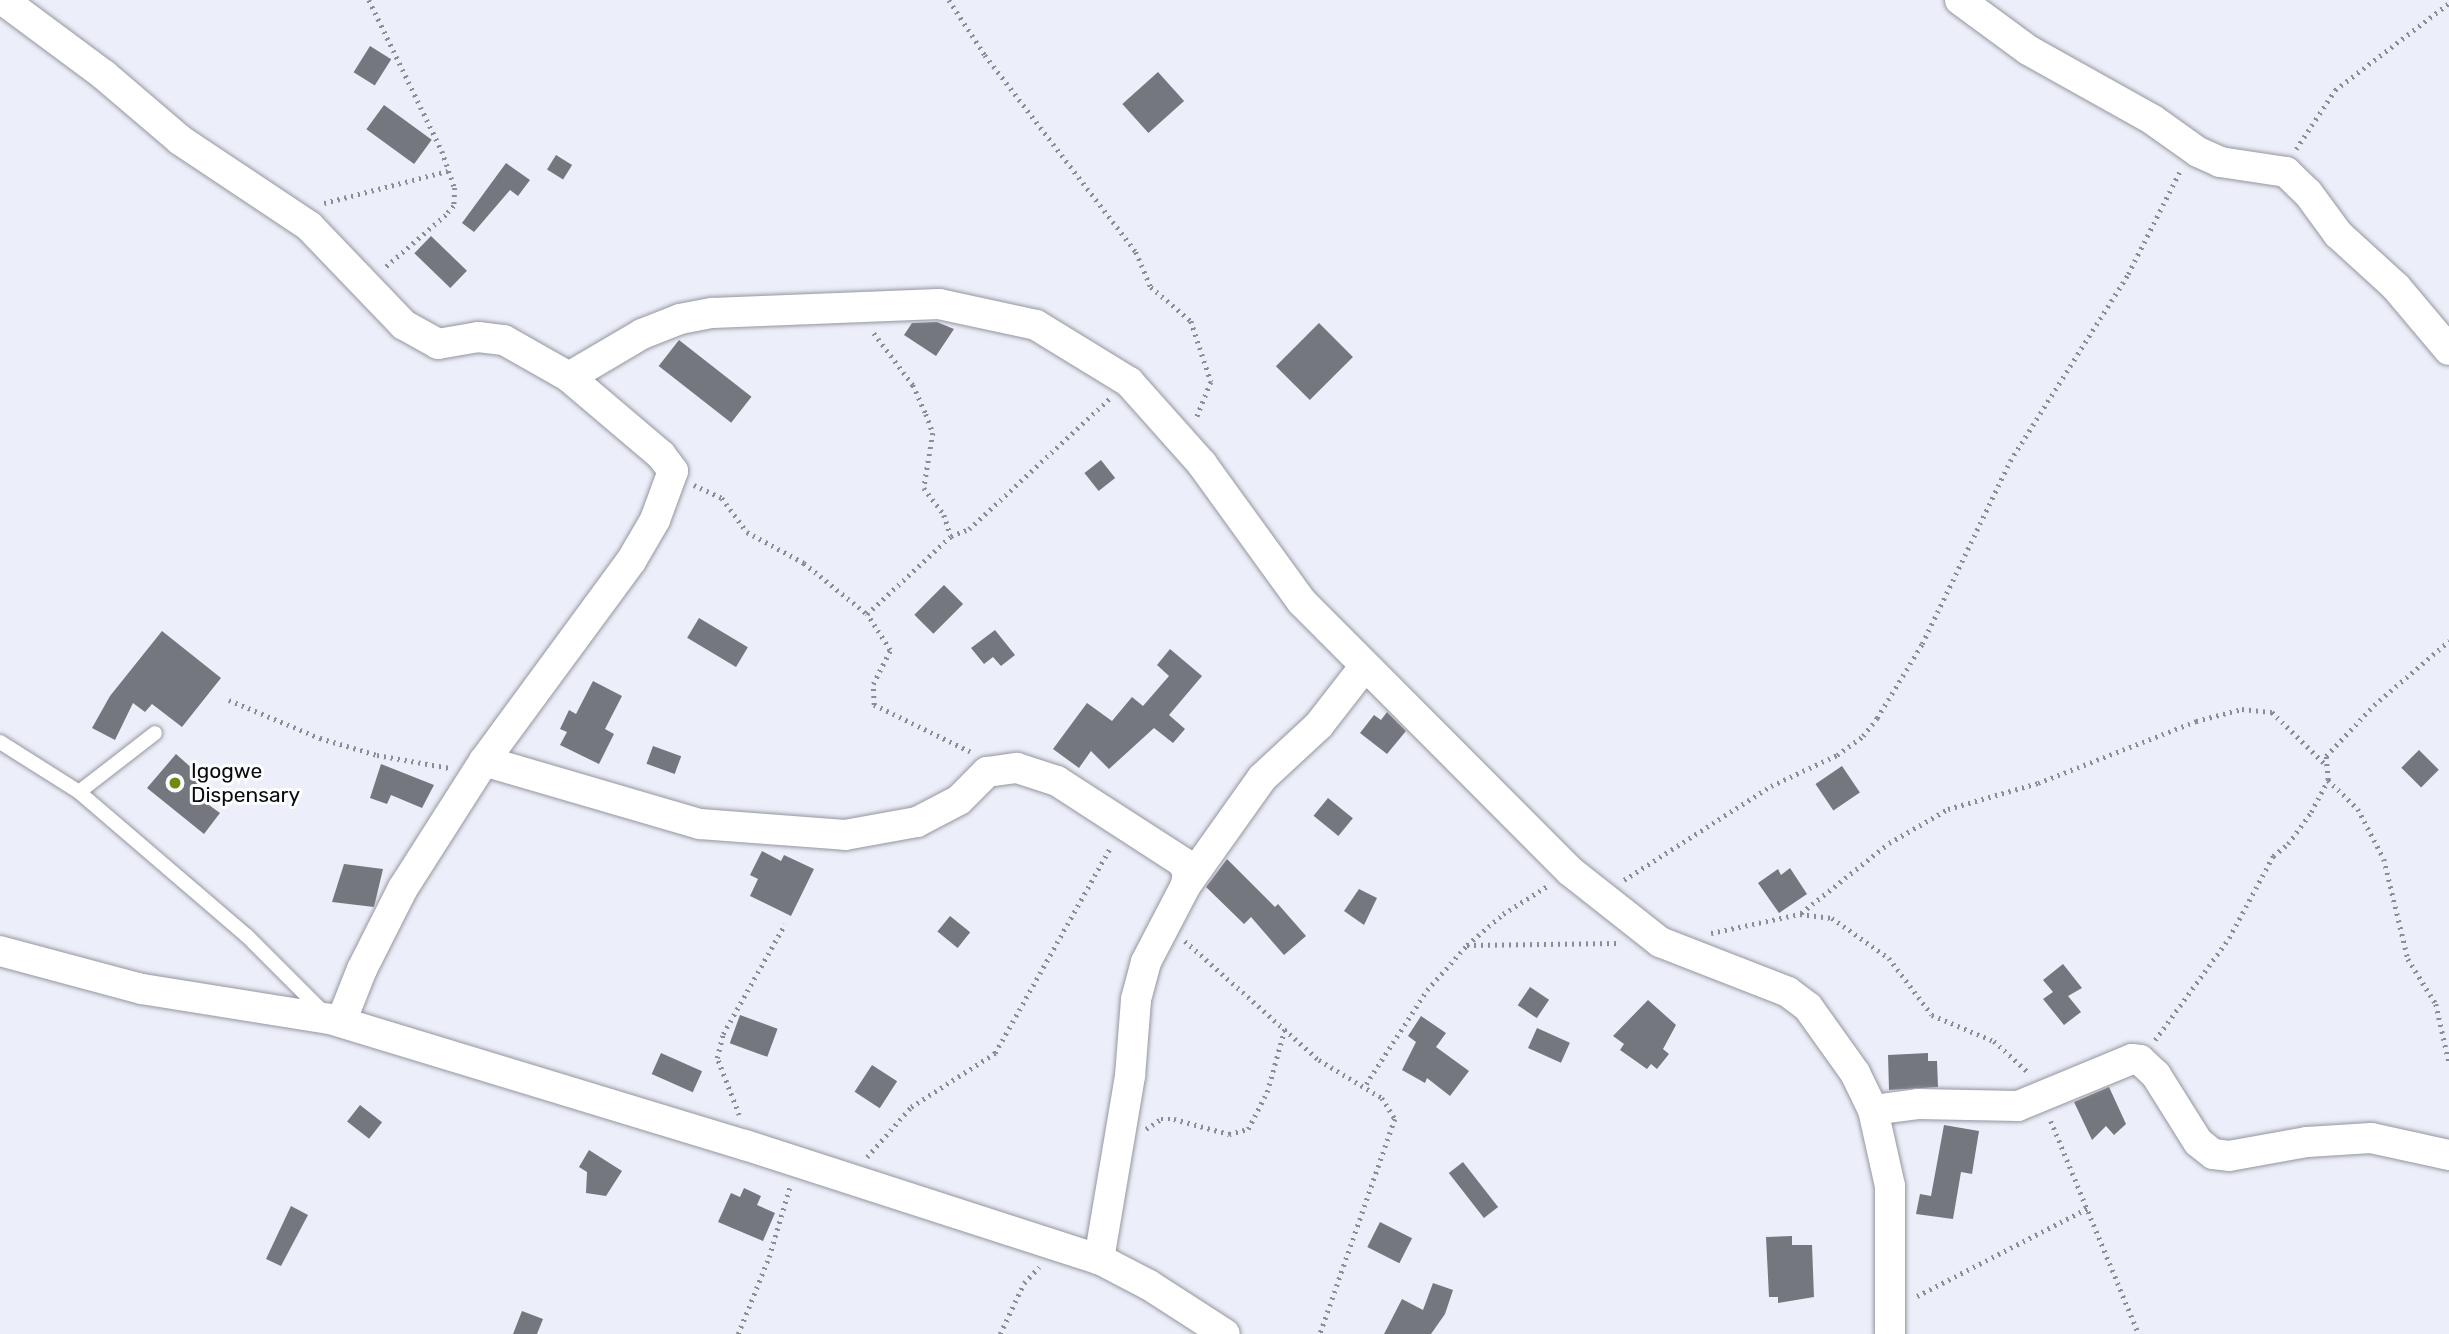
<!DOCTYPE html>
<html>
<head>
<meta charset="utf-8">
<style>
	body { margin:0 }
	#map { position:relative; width:2449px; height:1334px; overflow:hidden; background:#eceff9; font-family:Rubik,sans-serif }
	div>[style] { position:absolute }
	.building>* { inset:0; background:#75777f; transform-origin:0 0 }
	.path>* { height:4.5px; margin-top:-2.25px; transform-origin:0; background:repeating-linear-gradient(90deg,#8b8d94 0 2px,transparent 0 7px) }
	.roads { filter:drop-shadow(0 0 2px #94969f) drop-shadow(0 0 2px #94969f) }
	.service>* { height:14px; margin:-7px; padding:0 7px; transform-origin:7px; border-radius:7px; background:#fff }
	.minor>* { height:30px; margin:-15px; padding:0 15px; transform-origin:15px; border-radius:15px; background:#fff }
	.dots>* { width:19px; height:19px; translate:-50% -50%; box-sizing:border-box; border:4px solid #fcfdff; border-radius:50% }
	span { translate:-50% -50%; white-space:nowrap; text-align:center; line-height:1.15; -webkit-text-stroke:6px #fcfdff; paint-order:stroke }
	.poi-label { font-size:21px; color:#0a0b0e }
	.left { translate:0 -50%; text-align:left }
</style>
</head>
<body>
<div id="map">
	<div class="building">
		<i style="left:370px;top:46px;width:25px;height:31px;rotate:32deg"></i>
		<i style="left:1158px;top:72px;width:39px;height:48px;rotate:48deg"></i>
		<i style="left:384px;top:105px;width:59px;height:30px;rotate:36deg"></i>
		<i style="left:556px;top:155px;width:19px;height:17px;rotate:32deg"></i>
		<i style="clip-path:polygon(506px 163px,530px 180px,518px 196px,510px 190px,474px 232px,462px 223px)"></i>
		<i style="left:431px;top:236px;width:50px;height:24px;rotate:44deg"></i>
		<i style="clip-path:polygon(937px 322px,954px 329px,936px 356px,904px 335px,912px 323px)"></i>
		<i style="left:1319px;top:323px;width:48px;height:61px;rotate:45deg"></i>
		<i style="left:679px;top:340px;width:92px;height:33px;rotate:38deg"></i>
		<i style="left:1101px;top:460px;width:23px;height:21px;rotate:52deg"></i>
		<i style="left:944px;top:585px;width:27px;height:42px;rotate:45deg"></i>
		<i style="left:699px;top:618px;width:57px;height:23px;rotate:31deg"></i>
		<i style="clip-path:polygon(995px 630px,1015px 655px,1001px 666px,993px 657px,984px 664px,971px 648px)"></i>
		<i style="clip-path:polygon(162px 631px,221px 678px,182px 727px,152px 704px,145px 712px,133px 703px,115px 740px,92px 728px,110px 696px)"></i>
		<i style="clip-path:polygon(1170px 649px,1202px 676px,1169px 715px,1185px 729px,1173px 743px,1154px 728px,1109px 769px,1091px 751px,1079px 768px,1053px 749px,1087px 703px,1112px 721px,1132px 697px,1143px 706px,1169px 676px,1157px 665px)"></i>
		<i style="clip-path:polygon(593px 681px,622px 696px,605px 729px,614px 734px,599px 764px,560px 745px,567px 732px,560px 729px,569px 710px,576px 714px)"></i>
		<i style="clip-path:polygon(1387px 712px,1406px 731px,1387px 754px,1360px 733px,1374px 715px,1381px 720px)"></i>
		<i style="left:653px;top:746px;width:30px;height:19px;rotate:20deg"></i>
		<i style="left:2419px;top:750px;width:28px;height:25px;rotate:45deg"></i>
		<i style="clip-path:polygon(176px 754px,203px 778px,191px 792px,220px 813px,204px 834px,147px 788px)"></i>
		<i style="clip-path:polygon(381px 764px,434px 785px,422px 808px,391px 795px,387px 804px,370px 798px)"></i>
		<i style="left:1842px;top:766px;width:32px;height:32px;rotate:56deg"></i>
		<i style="left:1328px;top:798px;width:32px;height:23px;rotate:39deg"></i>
		<i style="clip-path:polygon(762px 851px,781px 861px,784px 855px,814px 869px,791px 916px,750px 896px,758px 879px,750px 875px)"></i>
		<i style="clip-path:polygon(1227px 859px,1275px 907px,1278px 904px,1306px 936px,1284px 955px,1251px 917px,1244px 924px,1206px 887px)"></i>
		<i style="clip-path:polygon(344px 864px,383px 869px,374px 907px,332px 902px)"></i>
		<i style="clip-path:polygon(1790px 868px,1807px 894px,1779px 913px,1758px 883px,1778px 869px,1781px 875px)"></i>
		<i style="clip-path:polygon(1359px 889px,1377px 898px,1364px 925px,1344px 911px)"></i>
		<i style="left:950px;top:916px;width:26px;height:20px;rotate:39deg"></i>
		<i style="clip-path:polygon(2063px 964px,2082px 988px,2068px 996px,2081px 1012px,2064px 1025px,2043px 999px,2053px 992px,2043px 980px)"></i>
		<i style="left:1530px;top:987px;width:23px;height:22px;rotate:34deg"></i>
		<i style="clip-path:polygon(1648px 1000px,1676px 1025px,1663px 1049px,1669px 1054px,1657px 1069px,1651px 1064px,1647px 1069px,1620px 1050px,1624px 1044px,1613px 1036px)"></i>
		<i style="left:740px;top:1015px;width:40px;height:30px;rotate:20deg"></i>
		<i style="clip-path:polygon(1421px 1016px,1446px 1033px,1436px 1047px,1469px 1071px,1450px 1096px,1427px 1078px,1425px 1083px,1402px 1070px,1416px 1042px,1408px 1036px)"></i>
		<i style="left:1537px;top:1028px;width:36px;height:22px;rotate:24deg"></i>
		<i style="left:661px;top:1053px;width:45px;height:23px;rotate:24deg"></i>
		<i style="clip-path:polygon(1928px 1053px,1928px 1061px,1937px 1061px,1938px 1087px,1889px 1090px,1888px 1055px)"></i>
		<i style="left:872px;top:1065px;width:30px;height:32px;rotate:33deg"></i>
		<i style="clip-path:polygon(2109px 1087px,2126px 1124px,2114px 1135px,2106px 1126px,2092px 1140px,2074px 1102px)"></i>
		<i style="left:360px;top:1105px;width:28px;height:21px;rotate:38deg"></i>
		<i style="clip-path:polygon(1944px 1125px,1979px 1131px,1972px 1174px,1961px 1172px,1953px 1219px,1916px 1214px,1920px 1194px,1931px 1196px)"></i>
		<i style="clip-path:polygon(589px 1150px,622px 1171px,606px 1196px,586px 1193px,587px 1172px,579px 1167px)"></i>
		<i style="left:1463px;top:1162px;width:57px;height:18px;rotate:52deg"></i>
		<i style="clip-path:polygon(744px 1188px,761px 1196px,757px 1205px,775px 1213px,763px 1241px,718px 1222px,731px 1193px,740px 1197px)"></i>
		<i style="clip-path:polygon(291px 1206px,308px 1215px,281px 1266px,266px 1259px)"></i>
		<i style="left:1380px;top:1222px;width:36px;height:28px;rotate:27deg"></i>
		<i style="clip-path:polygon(1792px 1236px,1792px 1245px,1812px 1245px,1814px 1297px,1778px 1303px,1778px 1297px,1769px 1297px,1766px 1237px)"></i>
		<i style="clip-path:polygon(1433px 1283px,1453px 1290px,1445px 1314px,1431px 1334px,1384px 1334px,1402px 1299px,1423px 1310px)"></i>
		<i style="clip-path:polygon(522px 1311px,543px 1319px,537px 1334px,513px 1334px)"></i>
	</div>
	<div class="path">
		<i style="left:369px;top:0;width:168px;rotate:64.2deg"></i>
		<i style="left:442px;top:151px;width:39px;rotate:71deg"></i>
		<i style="left:455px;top:188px;width:18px;rotate:93deg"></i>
		<i style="left:454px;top:206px;width:12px;rotate:132deg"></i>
		<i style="left:446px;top:215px;width:79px;rotate:139.1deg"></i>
		<i style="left:949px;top:0;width:66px;rotate:56.8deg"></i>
		<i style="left:985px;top:55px;width:248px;rotate:52.5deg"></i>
		<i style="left:1136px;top:252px;width:38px;rotate:67deg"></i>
		<i style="left:1151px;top:287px;width:52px;rotate:40.4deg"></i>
		<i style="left:1191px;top:321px;width:64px;rotate:71.8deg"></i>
		<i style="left:1211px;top:382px;width:40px;rotate:112deg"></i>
		<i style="left:2296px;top:149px;width:71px;rotate:-56.5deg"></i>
		<i style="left:2335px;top:90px;width:143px;rotate:-37.3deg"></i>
		<i style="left:324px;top:203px;width:128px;rotate:-14.5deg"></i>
		<i style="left:874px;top:333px;width:65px;rotate:53.1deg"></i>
		<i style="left:913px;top:385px;width:32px;rotate:66deg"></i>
		<i style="left:926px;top:414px;width:20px;rotate:70deg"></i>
		<i style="left:933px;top:433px;width:56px;rotate:99.3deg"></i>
		<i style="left:924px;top:488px;width:34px;rotate:53deg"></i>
		<i style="left:944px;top:515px;width:22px;rotate:72deg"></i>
		<i style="left:694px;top:485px;width:31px;rotate:25deg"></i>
		<i style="left:722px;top:498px;width:42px;rotate:53.7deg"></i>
		<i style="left:747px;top:532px;width:65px;rotate:28.5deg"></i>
		<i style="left:804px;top:563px;width:81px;rotate:39deg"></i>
		<i style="left:229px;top:700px;width:99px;rotate:22.7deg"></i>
		<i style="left:320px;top:738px;width:59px;rotate:16.6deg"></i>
		<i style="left:377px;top:755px;width:74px;rotate:10.1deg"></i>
		<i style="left:970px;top:752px;width:107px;rotate:-153.9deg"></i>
		<i style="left:874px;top:705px;width:21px;rotate:-93deg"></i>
		<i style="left:873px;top:684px;width:38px;rotate:-63deg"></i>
		<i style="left:890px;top:650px;width:43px;rotate:-122.6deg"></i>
		<i style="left:867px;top:614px;width:115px;rotate:-42.9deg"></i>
		<i style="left:951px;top:536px;width:19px;rotate:-21deg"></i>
		<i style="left:969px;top:529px;width:192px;rotate:-42.9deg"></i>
		<i style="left:2328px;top:780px;width:42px;rotate:44deg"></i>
		<i style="left:2358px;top:809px;width:56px;rotate:62.5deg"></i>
		<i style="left:2384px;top:859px;width:103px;rotate:76.5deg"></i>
		<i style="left:2408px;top:959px;width:53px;rotate:58.1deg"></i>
		<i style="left:2436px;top:1004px;width:59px;rotate:77.4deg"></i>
		<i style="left:1624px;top:880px;width:174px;rotate:-32.6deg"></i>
		<i style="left:1771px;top:786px;width:73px;rotate:-25.2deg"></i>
		<i style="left:1837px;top:755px;width:32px;rotate:-36deg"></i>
		<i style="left:1863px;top:736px;width:23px;rotate:-52deg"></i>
		<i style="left:1877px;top:718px;width:87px;rotate:-58.7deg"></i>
		<i style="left:1922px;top:644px;width:203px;rotate:-64.3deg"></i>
		<i style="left:2010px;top:461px;width:221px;rotate:-57.7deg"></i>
		<i style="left:2128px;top:274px;width:115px;rotate:-63.2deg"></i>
		<i style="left:1801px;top:913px;width:112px;rotate:-38.5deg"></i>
		<i style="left:1889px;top:843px;width:68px;rotate:-30deg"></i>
		<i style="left:1948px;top:809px;width:94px;rotate:-16.1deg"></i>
		<i style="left:2038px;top:783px;width:170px;rotate:-21.4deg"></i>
		<i style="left:2196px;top:721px;width:48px;rotate:-14.6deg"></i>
		<i style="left:2242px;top:709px;width:30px;rotate:6deg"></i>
		<i style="left:2272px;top:712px;width:73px;rotate:44.4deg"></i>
		<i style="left:1711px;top:933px;width:91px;rotate:-12.1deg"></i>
		<i style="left:1800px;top:914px;width:32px;rotate:7deg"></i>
		<i style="left:1832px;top:918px;width:70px;rotate:35.1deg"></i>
		<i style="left:1889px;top:958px;width:71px;rotate:53deg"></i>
		<i style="left:1932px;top:1015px;width:67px;rotate:22.8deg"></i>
		<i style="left:1994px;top:1041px;width:47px;rotate:42.4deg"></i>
		<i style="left:1185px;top:941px;width:179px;rotate:41.6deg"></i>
		<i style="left:1319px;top:1060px;width:74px;rotate:31.1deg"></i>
		<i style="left:1382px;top:1098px;width:25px;rotate:58deg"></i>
		<i style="left:1395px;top:1119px;width:228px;rotate:109.2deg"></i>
		<i style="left:1467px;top:945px;width:152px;rotate:-0.8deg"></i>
		<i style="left:2155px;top:1040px;width:126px;rotate:-54deg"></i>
		<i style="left:2229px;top:938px;width:93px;rotate:-61.8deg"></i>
		<i style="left:2273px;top:856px;width:19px;rotate:-39deg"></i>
		<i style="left:2288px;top:844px;width:39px;rotate:-54deg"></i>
		<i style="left:2311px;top:812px;width:36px;rotate:-62deg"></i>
		<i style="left:2328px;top:780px;width:24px;rotate:-95deg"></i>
		<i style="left:2326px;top:756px;width:70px;rotate:-46.7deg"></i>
		<i style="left:2374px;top:705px;width:99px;rotate:-40.5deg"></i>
		<i style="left:1366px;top:1084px;width:112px;rotate:-57deg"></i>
		<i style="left:1427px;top:990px;width:60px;rotate:-48.4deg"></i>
		<i style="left:1467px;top:945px;width:48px;rotate:-40.7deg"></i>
		<i style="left:1503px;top:914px;width:54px;rotate:-32.2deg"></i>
		<i style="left:739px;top:1115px;width:61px;rotate:-111.1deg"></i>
		<i style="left:717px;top:1058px;width:25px;rotate:-76deg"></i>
		<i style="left:723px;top:1034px;width:126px;rotate:-60.6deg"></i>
		<i style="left:2051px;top:1121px;width:230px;rotate:67.6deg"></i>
		<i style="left:1146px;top:1129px;width:18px;rotate:-34deg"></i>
		<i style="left:1161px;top:1119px;width:13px"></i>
		<i style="left:1174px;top:1119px;width:57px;rotate:15.3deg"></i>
		<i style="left:1229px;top:1134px;width:20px;rotate:-15deg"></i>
		<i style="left:1248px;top:1129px;width:42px;rotate:-62.8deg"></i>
		<i style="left:1267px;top:1092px;width:66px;rotate:-74.3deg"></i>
		<i style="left:867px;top:1157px;width:67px;rotate:-48.7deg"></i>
		<i style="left:911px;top:1107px;width:100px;rotate:-32.7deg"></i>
		<i style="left:995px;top:1053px;width:237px;rotate:-60.7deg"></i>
		<i style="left:1917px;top:1296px;width:195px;rotate:-27.2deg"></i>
		<i style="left:738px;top:1334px;width:83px;rotate:-68.1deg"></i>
		<i style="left:769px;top:1257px;width:74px;rotate:-73.5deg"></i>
		<i style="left:1000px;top:1334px;width:56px;rotate:-64.8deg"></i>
		<i style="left:1024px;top:1283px;width:22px;rotate:-47deg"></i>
	</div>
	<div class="roads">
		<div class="service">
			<i style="left:0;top:742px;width:93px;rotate:32.3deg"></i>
			<i style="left:79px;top:792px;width:221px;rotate:40.6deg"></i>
			<i style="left:247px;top:936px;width:109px;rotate:45deg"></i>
			<i style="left:79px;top:792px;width:96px;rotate:-37.8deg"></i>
		</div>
		<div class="minor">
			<i style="left:3px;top:0;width:126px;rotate:36.6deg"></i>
			<i style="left:104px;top:75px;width:100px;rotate:40.5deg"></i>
			<i style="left:180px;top:140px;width:155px;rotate:33.7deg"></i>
			<i style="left:309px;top:226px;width:137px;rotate:46.2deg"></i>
			<i style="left:404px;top:325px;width:39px;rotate:29deg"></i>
			<i style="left:438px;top:344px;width:41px;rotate:-9.9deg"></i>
			<i style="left:478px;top:337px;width:26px;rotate:7deg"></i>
			<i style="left:504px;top:340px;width:75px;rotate:29.6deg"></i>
			<i style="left:569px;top:377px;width:121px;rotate:40.3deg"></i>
			<i style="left:661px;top:455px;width:20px;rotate:53deg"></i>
			<i style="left:673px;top:471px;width:52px;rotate:110.2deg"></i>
			<i style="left:655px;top:520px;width:48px;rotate:120.3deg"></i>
			<i style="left:631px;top:561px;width:248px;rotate:126.3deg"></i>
			<i style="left:484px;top:761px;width:151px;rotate:122.5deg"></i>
			<i style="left:403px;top:888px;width:91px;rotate:116.8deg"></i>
			<i style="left:362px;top:969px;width:57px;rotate:111.6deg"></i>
			<i style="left:1960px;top:0;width:84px;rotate:36.3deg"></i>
			<i style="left:2028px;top:50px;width:143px;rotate:29.2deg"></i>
			<i style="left:2153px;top:120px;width:55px;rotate:35.4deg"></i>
			<i style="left:2198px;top:152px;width:24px;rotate:24deg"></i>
			<i style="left:2220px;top:162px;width:67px;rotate:8.6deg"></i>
			<i style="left:2286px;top:172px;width:30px;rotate:44deg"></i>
			<i style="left:2308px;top:193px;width:51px;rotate:53.8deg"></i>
			<i style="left:2338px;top:234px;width:79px;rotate:42.4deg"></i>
			<i style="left:2396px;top:287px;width:82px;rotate:49.9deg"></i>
			<i style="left:569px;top:377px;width:85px;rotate:-30.5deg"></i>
			<i style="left:642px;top:334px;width:41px;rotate:-21.5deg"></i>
			<i style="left:680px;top:319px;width:33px;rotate:-11deg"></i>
			<i style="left:712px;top:313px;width:227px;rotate:-2.3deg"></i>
			<i style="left:939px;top:304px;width:99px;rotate:12.2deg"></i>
			<i style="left:1036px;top:325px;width:109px;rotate:31.5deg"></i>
			<i style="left:1129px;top:382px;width:110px;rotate:48.3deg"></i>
			<i style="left:1202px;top:464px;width:170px;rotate:54.1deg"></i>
			<i style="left:1302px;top:602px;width:380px;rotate:45.1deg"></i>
			<i style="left:1570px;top:871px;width:115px;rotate:38.3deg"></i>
			<i style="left:1660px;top:942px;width:137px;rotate:21.3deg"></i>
			<i style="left:1788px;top:992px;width:25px;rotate:37deg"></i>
			<i style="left:1808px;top:1007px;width:81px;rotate:54.5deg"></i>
			<i style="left:1855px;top:1073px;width:41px;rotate:64.1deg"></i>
			<i style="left:1873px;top:1110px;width:78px;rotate:77.4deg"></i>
			<i style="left:1890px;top:1186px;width:148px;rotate:90deg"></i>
			<i style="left:484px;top:761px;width:225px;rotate:16.3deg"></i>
			<i style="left:700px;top:824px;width:145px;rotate:4.3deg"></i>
			<i style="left:845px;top:835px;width:73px;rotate:-10.2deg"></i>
			<i style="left:917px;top:822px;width:47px;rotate:-27.6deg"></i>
			<i style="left:959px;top:800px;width:40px;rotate:-45deg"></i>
			<i style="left:987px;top:772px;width:30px;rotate:-8deg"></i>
			<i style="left:1017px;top:768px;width:42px;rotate:18deg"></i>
			<i style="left:1057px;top:781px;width:149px;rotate:32.9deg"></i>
			<i style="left:1182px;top:862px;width:12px;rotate:59deg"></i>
			<i style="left:1188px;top:872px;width:13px;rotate:99deg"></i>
			<i style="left:1186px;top:885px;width:87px;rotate:117.5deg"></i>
			<i style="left:1146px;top:962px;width:39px;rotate:105deg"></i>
			<i style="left:1136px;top:1000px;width:76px;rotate:94.5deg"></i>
			<i style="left:1130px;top:1076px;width:186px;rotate:99.6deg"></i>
			<i style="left:1186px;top:885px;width:131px;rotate:-54.6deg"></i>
			<i style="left:1262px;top:778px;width:78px;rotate:-42.9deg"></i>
			<i style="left:1319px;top:725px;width:75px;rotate:-52.1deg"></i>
			<i style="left:0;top:951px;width:147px;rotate:15deg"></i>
			<i style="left:142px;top:989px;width:190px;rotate:9.1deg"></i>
			<i style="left:330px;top:1019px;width:434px;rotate:16.9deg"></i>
			<i style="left:745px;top:1145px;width:372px;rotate:17.9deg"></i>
			<i style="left:1099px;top:1259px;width:56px;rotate:27.5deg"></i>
			<i style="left:1149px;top:1285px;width:90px;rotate:32.8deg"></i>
			<i style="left:1873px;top:1110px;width:45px;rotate:-7.6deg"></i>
			<i style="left:1918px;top:1104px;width:100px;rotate:1.1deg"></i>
			<i style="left:2018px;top:1106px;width:123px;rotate:-22.4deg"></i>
			<i style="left:2132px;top:1059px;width:8px;rotate:7deg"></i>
			<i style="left:2140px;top:1060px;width:22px;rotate:43deg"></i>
			<i style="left:2156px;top:1075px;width:79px;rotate:57.9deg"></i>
			<i style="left:2198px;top:1142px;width:19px;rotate:39deg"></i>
			<i style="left:2213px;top:1154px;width:16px;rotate:7deg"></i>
			<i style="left:2229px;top:1156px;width:79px;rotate:-10.2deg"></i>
			<i style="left:2307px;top:1142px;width:64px;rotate:-3.6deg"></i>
			<i style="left:2371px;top:1138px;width:80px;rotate:12.3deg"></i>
		</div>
	</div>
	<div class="dots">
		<i style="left:175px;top:783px;background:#6d8c0c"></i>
	</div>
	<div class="poi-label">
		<span class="left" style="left:191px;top:783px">Igogwe<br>Dispensary</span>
	</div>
</div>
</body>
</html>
